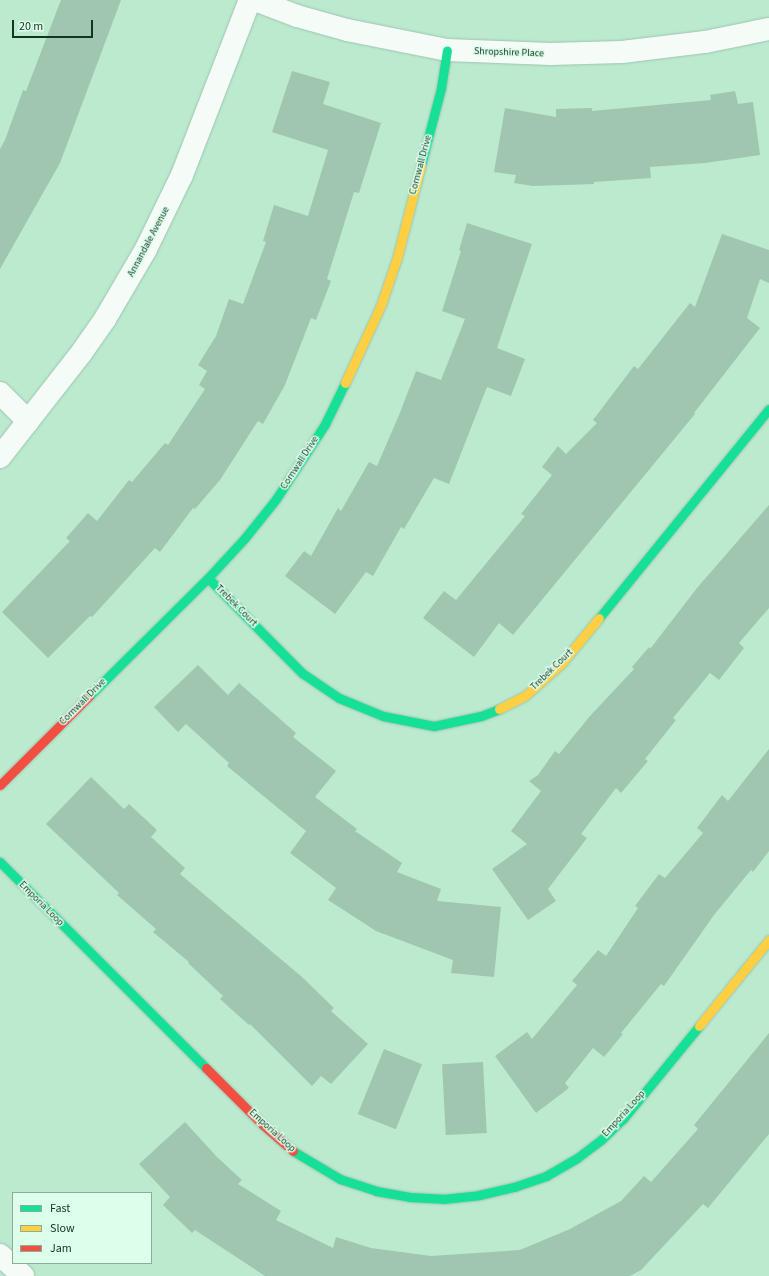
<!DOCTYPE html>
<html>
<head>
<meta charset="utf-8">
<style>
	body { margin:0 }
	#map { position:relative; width:769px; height:1276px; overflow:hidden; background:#bbeacf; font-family:"Source Sans 3",sans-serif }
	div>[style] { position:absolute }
	.building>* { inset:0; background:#a0c6b0; transform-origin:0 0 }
	.roads { filter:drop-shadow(0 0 1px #9ec4af) drop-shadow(0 0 1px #9ec4af) }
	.street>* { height:22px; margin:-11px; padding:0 11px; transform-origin:11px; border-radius:11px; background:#f5fcf8 }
	.fast>* { height:9px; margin:-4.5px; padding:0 4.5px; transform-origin:4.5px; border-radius:4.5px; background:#16e098 }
	.slow>* { height:9px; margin:-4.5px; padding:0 4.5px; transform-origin:4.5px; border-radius:4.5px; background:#ffcf43 }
	.jam>* { height:9px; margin:-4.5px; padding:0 4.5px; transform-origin:4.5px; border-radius:4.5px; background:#f24e42 }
	span { translate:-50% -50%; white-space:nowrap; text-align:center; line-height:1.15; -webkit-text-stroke:3px #ddfeea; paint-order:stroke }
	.street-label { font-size:10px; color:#103522 }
	.legend { position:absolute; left:12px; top:1192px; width:140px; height:72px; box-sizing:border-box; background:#ddfeea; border:1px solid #8bae9a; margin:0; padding:5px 7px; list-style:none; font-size:12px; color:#103522 }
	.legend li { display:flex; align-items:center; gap:8px; height:20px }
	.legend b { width:20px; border:1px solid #8bae9a }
	.scale { position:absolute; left:12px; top:20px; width:81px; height:18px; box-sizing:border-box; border:2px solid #103522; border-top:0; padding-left:5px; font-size:12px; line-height:14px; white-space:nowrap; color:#103522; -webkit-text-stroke:3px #ddfeea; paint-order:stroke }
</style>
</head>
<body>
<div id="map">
	<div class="building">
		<i style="clip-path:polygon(61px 0,121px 0,60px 163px,0 269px,0 149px,5px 140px,23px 90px,26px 91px)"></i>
		<i style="clip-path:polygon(292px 71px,330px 82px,323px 104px,381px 123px,359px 193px,354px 192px,327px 279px,331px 281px,316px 320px,311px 318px,285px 385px,263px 424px,258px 421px,220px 480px,195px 509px,193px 508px,160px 552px,155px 548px,92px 617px,90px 616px,48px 658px,2px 612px,70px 541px,66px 538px,88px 513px,97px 521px,129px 480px,132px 482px,165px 443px,168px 445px,205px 389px,199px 385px,207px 371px,198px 365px,216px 336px,229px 299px,243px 304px,266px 242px,263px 241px,274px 205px,308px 216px,328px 150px,272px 132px)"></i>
		<i style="clip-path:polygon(735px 91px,738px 104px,753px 102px,760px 155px,705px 163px,650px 167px,651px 178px,594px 182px,594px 184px,533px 186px,514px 183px,516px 175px,494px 172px,505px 108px,556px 117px,556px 109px,592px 108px,592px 111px,711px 100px,710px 95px)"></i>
		<i style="clip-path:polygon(467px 223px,532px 244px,497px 348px,525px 359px,511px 396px,487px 387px,449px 484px,434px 478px,404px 529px,401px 527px,373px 576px,366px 572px,335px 614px,285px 576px,304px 551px,311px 556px,338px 508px,341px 511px,369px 462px,377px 466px,399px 415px,416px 371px,441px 380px,465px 319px,442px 311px,461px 251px,459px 250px)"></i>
		<i style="clip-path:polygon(722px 234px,769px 250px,769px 283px,760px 279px,747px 318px,760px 328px,694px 413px,695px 414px,513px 635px,499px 623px,474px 657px,423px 618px,444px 591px,456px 600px,525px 516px,521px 514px,552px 475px,542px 467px,558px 446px,566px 454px,597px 423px,593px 420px,634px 366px,638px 369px,690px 303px,695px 307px)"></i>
		<i style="clip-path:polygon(769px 505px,769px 608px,739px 643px,744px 648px,719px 680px,710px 673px,673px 718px,676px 720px,645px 759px,648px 761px,621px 793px,616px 788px,581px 834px,587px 838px,548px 889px,556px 901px,528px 920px,492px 869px,527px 844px,511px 831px,541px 791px,529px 781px,538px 775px,555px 751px,559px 754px,590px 716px,634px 669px,632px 667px,649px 647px,650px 649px,697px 588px)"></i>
		<i style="clip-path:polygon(198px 665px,228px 695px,239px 683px,296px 733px,293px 737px,336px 771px,315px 797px,357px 829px,355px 831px,402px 863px,397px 872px,441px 889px,437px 901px,501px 907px,494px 977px,451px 973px,453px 960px,376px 931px,328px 900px,336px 888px,290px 853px,306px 831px,227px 766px,229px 763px,186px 724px,178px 732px,154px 707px)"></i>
		<i style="clip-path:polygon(769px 749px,769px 851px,753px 872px,751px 870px,714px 915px,664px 986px,661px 984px,621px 1033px,623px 1034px,604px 1057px,593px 1048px,565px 1083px,569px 1088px,536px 1113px,495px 1056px,527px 1032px,532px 1039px,577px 985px,572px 981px,598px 950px,606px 956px,638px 908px,635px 906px,659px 874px,665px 878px,703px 833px,697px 828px,722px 795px,728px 801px)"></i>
		<i style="clip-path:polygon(91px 777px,124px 809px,129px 804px,157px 830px,151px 837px,185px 868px,180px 874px,302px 977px,334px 1008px,331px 1011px,368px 1044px,331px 1084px,321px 1076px,312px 1086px,250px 1024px,249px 1025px,220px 999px,223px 996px,188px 963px,189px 962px,153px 932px,156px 929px,117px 895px,119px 893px,46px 824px)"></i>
		<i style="clip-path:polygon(769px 1033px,769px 1134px,708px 1208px,703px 1204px,641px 1270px,630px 1276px,265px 1276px,195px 1230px,192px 1233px,163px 1205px,170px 1197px,139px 1164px,185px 1122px,217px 1157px,242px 1180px,238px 1184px,281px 1211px,276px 1220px,333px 1248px,336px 1237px,371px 1248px,431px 1256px,520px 1250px,570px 1229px,621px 1201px,644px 1176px,651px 1182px,698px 1129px,694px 1125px)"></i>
		<i style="left:384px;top:1049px;width:41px;height:70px;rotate:22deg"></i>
		<i style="left:483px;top:1062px;width:71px;height:41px;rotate:87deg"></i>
	</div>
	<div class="roads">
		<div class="street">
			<i style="left:255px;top:0;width:45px;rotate:20.9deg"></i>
			<i style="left:297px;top:16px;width:52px;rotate:15.6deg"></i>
			<i style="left:347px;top:30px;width:102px;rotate:11.3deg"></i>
			<i style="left:447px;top:50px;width:103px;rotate:2.2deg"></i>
			<i style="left:550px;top:54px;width:72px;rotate:-1.6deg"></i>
			<i style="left:622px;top:52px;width:84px;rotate:-6.9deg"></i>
			<i style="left:705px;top:42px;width:65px;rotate:-11.5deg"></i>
			<i style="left:0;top:393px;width:40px;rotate:45deg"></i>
			<i style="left:0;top:457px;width:133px;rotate:-52deg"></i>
			<i style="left:82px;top:352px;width:40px;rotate:-55.1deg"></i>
			<i style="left:105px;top:319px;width:81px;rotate:-59.6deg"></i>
			<i style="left:146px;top:249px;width:82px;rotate:-64.1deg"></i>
			<i style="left:182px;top:175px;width:188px;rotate:-68.8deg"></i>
			<i style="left:0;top:1255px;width:31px;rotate:42deg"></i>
		</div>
		<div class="fast">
			<i style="left:421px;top:165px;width:80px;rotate:-75.4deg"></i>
			<i style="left:441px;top:88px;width:38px;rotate:-81deg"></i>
			<i style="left:208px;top:578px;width:134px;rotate:45.3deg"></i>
			<i style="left:302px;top:673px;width:45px;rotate:34deg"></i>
			<i style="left:339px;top:698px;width:48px;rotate:22.2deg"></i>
			<i style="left:383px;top:716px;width:52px;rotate:11.1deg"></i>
			<i style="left:434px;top:726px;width:48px;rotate:-12deg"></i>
			<i style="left:481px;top:716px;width:19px;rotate:-21deg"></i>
			<i style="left:599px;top:618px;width:269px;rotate:-50.9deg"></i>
			<i style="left:89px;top:696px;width:168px;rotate:-44.8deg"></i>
			<i style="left:208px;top:578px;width:53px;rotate:-47.3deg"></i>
			<i style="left:244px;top:539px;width:51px;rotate:-51.3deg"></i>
			<i style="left:276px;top:499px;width:90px;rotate:-56.8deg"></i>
			<i style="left:325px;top:424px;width:46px;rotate:-64deg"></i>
			<i style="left:0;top:862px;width:291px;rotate:45deg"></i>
			<i style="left:293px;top:1151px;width:55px;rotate:30.8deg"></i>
			<i style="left:340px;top:1179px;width:38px;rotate:18deg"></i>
			<i style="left:376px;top:1191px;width:34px;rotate:10deg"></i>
			<i style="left:409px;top:1197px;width:34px;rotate:3deg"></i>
			<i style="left:443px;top:1199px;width:36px;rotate:-6deg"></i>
			<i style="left:479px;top:1195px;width:36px;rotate:-13deg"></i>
			<i style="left:514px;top:1187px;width:34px;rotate:-19deg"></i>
			<i style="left:546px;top:1176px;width:36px;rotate:-30deg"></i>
			<i style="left:577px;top:1158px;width:31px;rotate:-37deg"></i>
			<i style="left:602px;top:1139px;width:29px;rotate:-44deg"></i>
			<i style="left:623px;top:1119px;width:120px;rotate:-50.7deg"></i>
		</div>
		<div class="slow">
			<i style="left:345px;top:383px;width:86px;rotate:-65.2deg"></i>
			<i style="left:381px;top:305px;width:50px;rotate:-71.2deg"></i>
			<i style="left:397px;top:258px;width:96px;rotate:-75.5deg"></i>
			<i style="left:499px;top:709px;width:30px;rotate:-27deg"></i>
			<i style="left:526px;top:695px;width:48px;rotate:-41.6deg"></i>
			<i style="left:562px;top:663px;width:58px;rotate:-50.6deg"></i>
			<i style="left:699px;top:1026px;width:111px;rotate:-50.9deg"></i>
		</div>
		<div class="jam">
			<i style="left:0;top:785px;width:126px;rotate:-45deg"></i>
			<i style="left:206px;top:1068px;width:79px;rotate:45deg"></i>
			<i style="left:262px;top:1124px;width:41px;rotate:41.1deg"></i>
		</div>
	</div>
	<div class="street-label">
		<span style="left:509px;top:53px;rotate:2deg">Shropshire Place</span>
		<span style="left:421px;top:165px;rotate:-75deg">Cornwall Drive</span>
		<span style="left:149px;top:242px;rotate:-62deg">Annandale Avenue</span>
		<span style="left:300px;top:463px;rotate:-57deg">Cornwall Drive</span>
		<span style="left:236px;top:606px;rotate:45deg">Trebek Court</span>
		<span style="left:552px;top:670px;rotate:-44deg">Trebek Court</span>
		<span style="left:83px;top:702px;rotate:-45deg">Cornwall Drive</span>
		<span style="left:41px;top:904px;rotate:45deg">Emporia Loop</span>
		<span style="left:624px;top:1114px;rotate:-48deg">Emporia Loop</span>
		<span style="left:272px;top:1131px;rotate:42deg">Emporia Loop</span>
	</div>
	<ul class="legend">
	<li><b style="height:5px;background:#16e098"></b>Fast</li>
	<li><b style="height:5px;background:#ffcf43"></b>Slow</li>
	<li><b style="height:5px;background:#f24e42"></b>Jam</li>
	</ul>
	<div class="scale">20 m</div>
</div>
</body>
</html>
